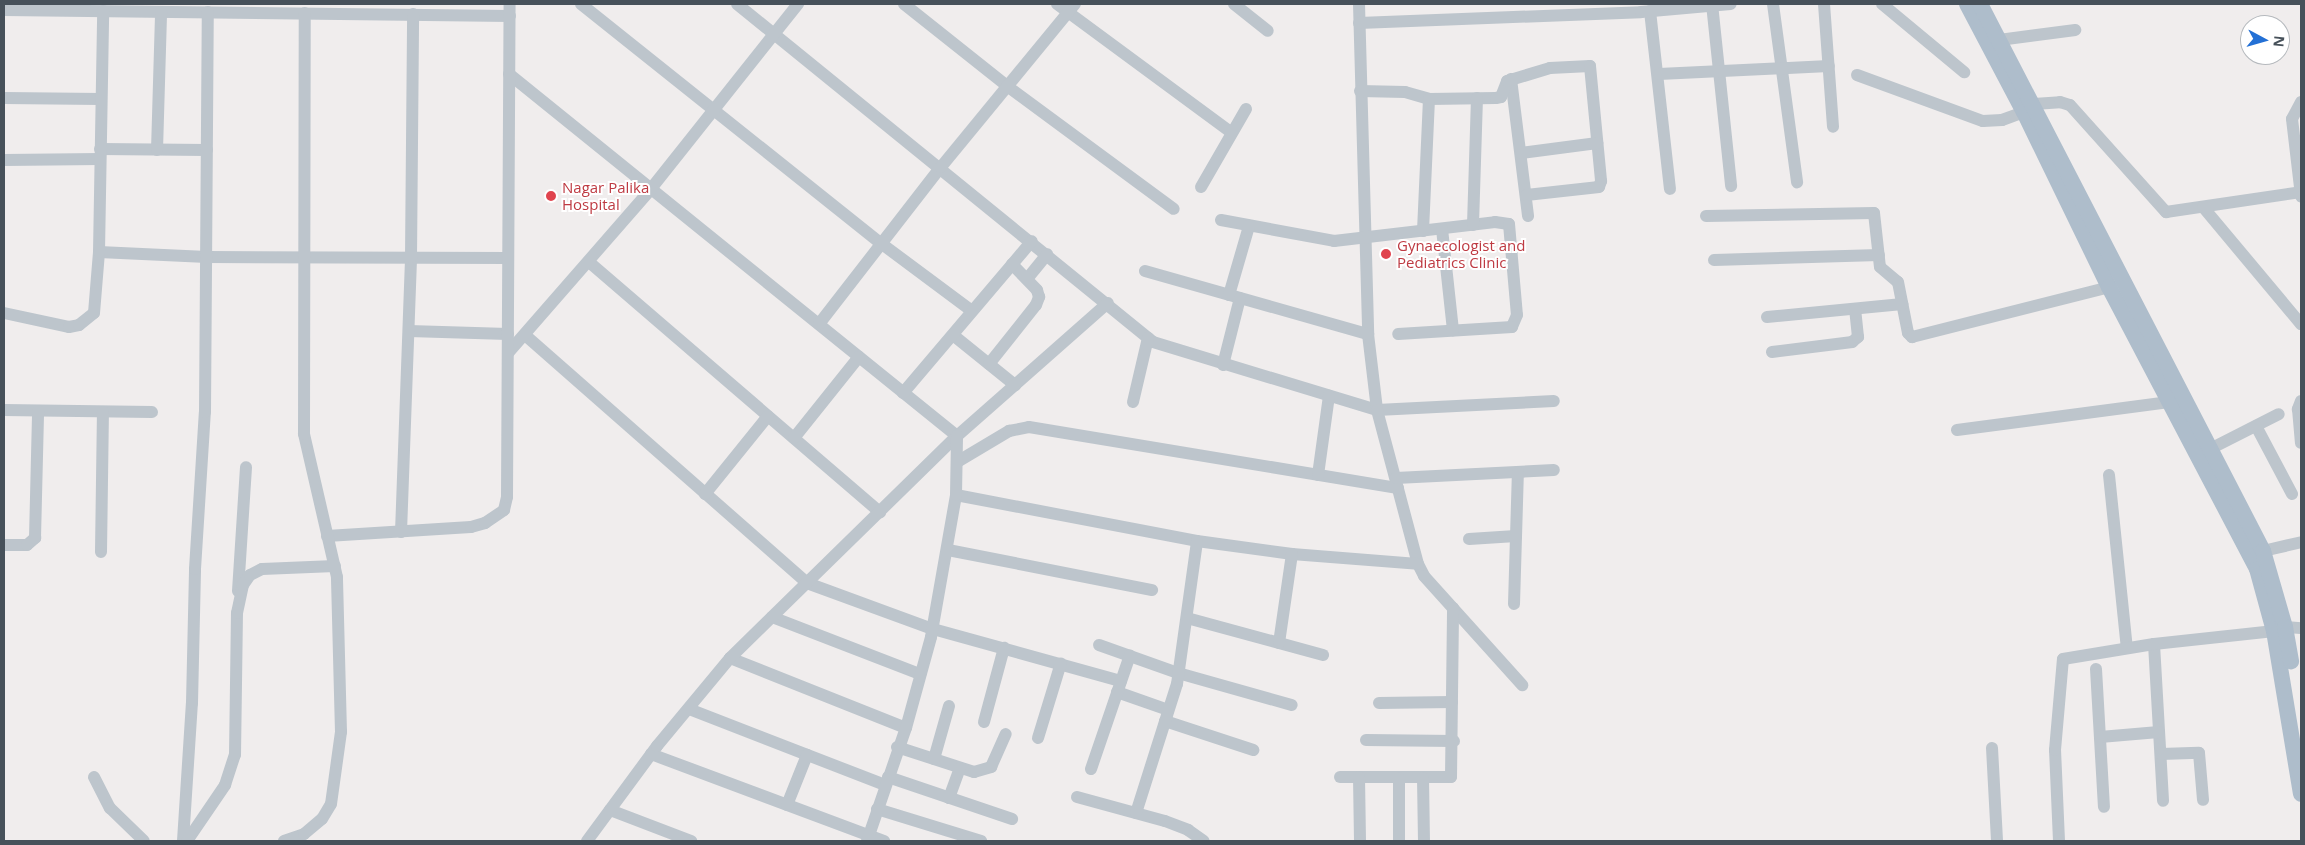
<!DOCTYPE html>
<html>
<head>
<meta charset="utf-8">
<style>
	body { margin:0 }
	#map { position:relative; width:2305px; height:845px; overflow:hidden; background:#f0eded; font-family:"Open Sans",sans-serif }
	div>[style] { position:absolute }
	.minor>* { height:12px; margin:-6px; padding:0 6px; transform-origin:6px; border-radius:6px; background:#bdc5cc }
	.major>* { height:16px; margin:-8px; padding:0 8px; transform-origin:8px; border-radius:8px; background:#aebdcb }
	.dots>* { width:14px; height:14px; translate:-50% -50%; box-sizing:border-box; border:2px solid #fff; border-radius:50% }
	span { translate:-50% -50%; white-space:nowrap; text-align:center; line-height:1.15; -webkit-text-stroke:4px #fff; paint-order:stroke }
	.health-label { font-size:15px; color:#be3a42 }
	.left { translate:0 -50%; text-align:left }
	.frame { position:absolute; inset:0; border:5px solid #47515a; pointer-events:none }
	.north { position:absolute; left:2240px; top:15px; width:50px; height:50px; box-sizing:border-box; background:#fff; border:1px solid #b5b9bd; border-radius:50%; rotate:96deg; font-size:14px; font-weight:700; line-height:20px; text-align:center; color:#47515a }
	.north::after { content:''; display:block; margin:auto; width:18px; height:22px; background:#2370d5; clip-path:polygon(50% 0,100% 100%,50% 72%,0 100%) }
</style>
</head>
<body>
<div id="map">
	<div class="minor">
		<i style="left:581px;top:4px;width:385px;rotate:38.6deg"></i>
		<i style="left:882px;top:244px;width:112px;rotate:36.7deg"></i>
		<i style="left:737px;top:4px;width:536px;rotate:39.09deg"></i>
		<i style="left:1153px;top:342px;width:234px;rotate:16.9deg"></i>
		<i style="left:1377px;top:410px;width:177px;rotate:-2.9deg"></i>
		<i style="left:904px;top:4px;width:132px;rotate:38.5deg"></i>
		<i style="left:1007px;top:86px;width:207px;rotate:36.4deg"></i>
		<i style="left:1057px;top:4px;width:217px;rotate:36.4deg"></i>
		<i style="left:1234px;top:4px;width:43px;rotate:38.5deg"></i>
		<i style="left:1359px;top:4px;width:330px;rotate:88.4deg"></i>
		<i style="left:1368px;top:334px;width:77px;rotate:83.2deg"></i>
		<i style="left:1377px;top:410px;width:159px;rotate:75.1deg"></i>
		<i style="left:1418px;top:564px;width:13px;rotate:63deg"></i>
		<i style="left:1424px;top:576px;width:147px;rotate:48deg"></i>
		<i style="left:1712px;top:4px;width:183px;rotate:84deg"></i>
		<i style="left:1773px;top:4px;width:180px;rotate:82.3deg"></i>
		<i style="left:1824px;top:4px;width:123px;rotate:85.8deg"></i>
		<i style="left:1882px;top:4px;width:107px;rotate:39.7deg"></i>
		<i style="left:4px;top:10px;width:506px;rotate:0.68deg"></i>
		<i style="left:1650px;top:11px;width:179px;rotate:83.6deg"></i>
		<i style="left:1359px;top:23px;width:282px;rotate:-2.2deg"></i>
		<i style="left:1641px;top:12px;width:90px;rotate:-5.1deg"></i>
		<i style="left:1999px;top:40px;width:77px;rotate:-7.5deg"></i>
		<i style="left:509px;top:74px;width:576px;rotate:38.94deg"></i>
		<i style="left:1659px;top:74px;width:170px;rotate:-2.7deg"></i>
		<i style="left:1857px;top:75px;width:134px;rotate:20.1deg"></i>
		<i style="left:1983px;top:121px;width:19px;rotate:-3deg"></i>
		<i style="left:2002px;top:120px;width:23px;rotate:-20deg"></i>
		<i style="left:1511px;top:79px;width:138px;rotate:82.9deg"></i>
		<i style="left:1360px;top:91px;width:45px;rotate:1.3deg"></i>
		<i style="left:1405px;top:92px;width:25px;rotate:16deg"></i>
		<i style="left:1429px;top:99px;width:67px;rotate:-0.9deg"></i>
		<i style="left:1496px;top:98px;width:5px;rotate:-11deg"></i>
		<i style="left:1501px;top:97px;width:17px;rotate:-69deg"></i>
		<i style="left:1507px;top:81px;width:45px;rotate:-16.8deg"></i>
		<i style="left:1550px;top:68px;width:40px;rotate:-2.9deg"></i>
		<i style="left:1590px;top:66px;width:116px;rotate:84.5deg"></i>
		<i style="left:1601px;top:181px;width:6px;rotate:108deg"></i>
		<i style="left:1599px;top:187px;width:73px;rotate:173.7deg"></i>
		<i style="left:4px;top:98px;width:97px;rotate:0.6deg"></i>
		<i style="left:2301px;top:102px;width:19px;rotate:118deg"></i>
		<i style="left:2292px;top:119px;width:78px;rotate:83.3deg"></i>
		<i style="left:2034px;top:104px;width:26px;rotate:-4deg"></i>
		<i style="left:2060px;top:102px;width:10px;rotate:17deg"></i>
		<i style="left:2070px;top:105px;width:144px;rotate:48.1deg"></i>
		<i style="left:2166px;top:212px;width:136px;rotate:-8.4deg"></i>
		<i style="left:100px;top:149px;width:107px;rotate:0.5deg"></i>
		<i style="left:157px;top:150px;width:138px;rotate:-88.3deg"></i>
		<i style="left:1521px;top:153px;width:77px;rotate:-7.5deg"></i>
		<i style="left:4px;top:160px;width:96px;rotate:-0.6deg"></i>
		<i style="left:1201px;top:187px;width:90px;rotate:-60deg"></i>
		<i style="left:2203px;top:207px;width:153px;rotate:50.1deg"></i>
		<i style="left:1706px;top:216px;width:168px;rotate:-1deg"></i>
		<i style="left:1874px;top:213px;width:54px;rotate:83.7deg"></i>
		<i style="left:1880px;top:267px;width:23px;rotate:40deg"></i>
		<i style="left:1898px;top:282px;width:52px;rotate:78.9deg"></i>
		<i style="left:1908px;top:333px;width:6px;rotate:45deg"></i>
		<i style="left:1912px;top:337px;width:203px;rotate:-14.2deg"></i>
		<i style="left:1221px;top:220px;width:115px;rotate:10.5deg"></i>
		<i style="left:1334px;top:241px;width:162px;rotate:-6.7deg"></i>
		<i style="left:1495px;top:222px;width:14px;rotate:8deg"></i>
		<i style="left:1509px;top:224px;width:91px;rotate:85deg"></i>
		<i style="left:1517px;top:315px;width:13px;rotate:113deg"></i>
		<i style="left:1512px;top:327px;width:114px;rotate:176.5deg"></i>
		<i style="left:1473px;top:225px;width:127px;rotate:-88.2deg"></i>
		<i style="left:1442px;top:229px;width:102px;rotate:83.8deg"></i>
		<i style="left:1423px;top:231px;width:132px;rotate:-87.4deg"></i>
		<i style="left:99px;top:252px;width:108px;rotate:2.7deg"></i>
		<i style="left:207px;top:257px;width:301px;rotate:0.2deg"></i>
		<i style="left:1714px;top:260px;width:165px;rotate:-1.7deg"></i>
		<i style="left:589px;top:262px;width:384px;rotate:40.7deg"></i>
		<i style="left:1145px;top:271px;width:232px;rotate:15.8deg"></i>
		<i style="left:1027px;top:279px;width:32px;rotate:-51deg"></i>
		<i style="left:1229px;top:295px;width:72px;rotate:-73.8deg"></i>
		<i style="left:4px;top:313px;width:66px;rotate:12.2deg"></i>
		<i style="left:69px;top:327px;width:10px;rotate:-11deg"></i>
		<i style="left:79px;top:325px;width:19px;rotate:-39deg"></i>
		<i style="left:94px;top:313px;width:61px;rotate:-85.3deg"></i>
		<i style="left:99px;top:252px;width:241px;rotate:-89deg"></i>
		<i style="left:1767px;top:317px;width:136px;rotate:-5.5deg"></i>
		<i style="left:819px;top:324px;width:199px;rotate:-52.2deg"></i>
		<i style="left:941px;top:167px;width:211px;rotate:-50.6deg"></i>
		<i style="left:409px;top:331px;width:99px;rotate:1.7deg"></i>
		<i style="left:525px;top:335px;width:376px;rotate:41.3deg"></i>
		<i style="left:807px;top:583px;width:134px;rotate:20.1deg"></i>
		<i style="left:933px;top:629px;width:195px;rotate:15.5deg"></i>
		<i style="left:953px;top:335px;width:80px;rotate:38.9deg"></i>
		<i style="left:1772px;top:352px;width:81px;rotate:-7.1deg"></i>
		<i style="left:1852px;top:342px;width:8px;rotate:-40deg"></i>
		<i style="left:1858px;top:337px;width:28px;rotate:-96deg"></i>
		<i style="left:508px;top:353px;width:216px;rotate:-48.9deg"></i>
		<i style="left:650px;top:190px;width:238px;rotate:-51.5deg"></i>
		<i style="left:989px;top:364px;width:75px;rotate:-51.5deg"></i>
		<i style="left:1036px;top:305px;width:9px;rotate:-69deg"></i>
		<i style="left:1039px;top:297px;width:7px;rotate:-106deg"></i>
		<i style="left:1037px;top:290px;width:36px;rotate:-134deg"></i>
		<i style="left:1223px;top:365px;width:69px;rotate:-75.8deg"></i>
		<i style="left:903px;top:393px;width:199px;rotate:-49.7deg"></i>
		<i style="left:2301px;top:401px;width:9px;rotate:111deg"></i>
		<i style="left:2298px;top:409px;width:34px;rotate:85deg"></i>
		<i style="left:1133px;top:402px;width:66px;rotate:-76.8deg"></i>
		<i style="left:4px;top:410px;width:148px;rotate:0.8deg"></i>
		<i style="left:2256px;top:426px;width:77px;rotate:62.1deg"></i>
		<i style="left:1957px;top:430px;width:214px;rotate:-7.5deg"></i>
		<i style="left:794px;top:438px;width:104px;rotate:-51.3deg"></i>
		<i style="left:2210px;top:449px;width:77px;rotate:-26.9deg"></i>
		<i style="left:957px;top:462px;width:61px;rotate:-30.8deg"></i>
		<i style="left:1009px;top:431px;width:20px;rotate:-11deg"></i>
		<i style="left:1029px;top:427px;width:374px;rotate:9.4deg"></i>
		<i style="left:1318px;top:475px;width:80px;rotate:-82.1deg"></i>
		<i style="left:2109px;top:475px;width:174px;rotate:84.1deg"></i>
		<i style="left:1396px;top:478px;width:158px;rotate:-2.9deg"></i>
		<i style="left:705px;top:494px;width:100px;rotate:-51.1deg"></i>
		<i style="left:956px;top:495px;width:245px;rotate:10.8deg"></i>
		<i style="left:1197px;top:541px;width:96px;rotate:7.8deg"></i>
		<i style="left:1292px;top:554px;width:126px;rotate:4.5deg"></i>
		<i style="left:401px;top:532px;width:275px;rotate:-87.9deg"></i>
		<i style="left:411px;top:257px;width:243px;rotate:-89.5deg"></i>
		<i style="left:327px;top:536px;width:144px;rotate:-3.6deg"></i>
		<i style="left:471px;top:527px;width:15px;rotate:-16deg"></i>
		<i style="left:485px;top:523px;width:23px;rotate:-34deg"></i>
		<i style="left:504px;top:510px;width:13px;rotate:-77deg"></i>
		<i style="left:507px;top:497px;width:493px;rotate:-89.7deg"></i>
		<i style="left:1469px;top:539px;width:47px;rotate:-3.7deg"></i>
		<i style="left:4px;top:545px;width:23px"></i>
		<i style="left:27px;top:545px;width:11px;rotate:-41deg"></i>
		<i style="left:35px;top:538px;width:127px;rotate:-88.6deg"></i>
		<i style="left:948px;top:550px;width:208px;rotate:11.1deg"></i>
		<i style="left:2263px;top:551px;width:39px;rotate:-13deg"></i>
		<i style="left:101px;top:552px;width:140px;rotate:-89.2deg"></i>
		<i style="left:238px;top:591px;width:124px;rotate:-86.3deg"></i>
		<i style="left:1514px;top:604px;width:132px;rotate:-88.3deg"></i>
		<i style="left:772px;top:617px;width:159px;rotate:21.1deg"></i>
		<i style="left:1187px;top:618px;width:141px;rotate:15.2deg"></i>
		<i style="left:2285px;top:627px;width:16px;rotate:4deg"></i>
		<i style="left:1279px;top:643px;width:90px;rotate:-81.7deg"></i>
		<i style="left:2154px;top:644px;width:157px;rotate:86.7deg"></i>
		<i style="left:1099px;top:645px;width:84px;rotate:19.5deg"></i>
		<i style="left:1178px;top:673px;width:118px;rotate:15.7deg"></i>
		<i style="left:730px;top:658px;width:189px;rotate:21.7deg"></i>
		<i style="left:2096px;top:669px;width:138px;rotate:86.7deg"></i>
		<i style="left:1117px;top:692px;width:54px;rotate:19.4deg"></i>
		<i style="left:1379px;top:703px;width:73px;rotate:-0.8deg"></i>
		<i style="left:689px;top:709px;width:210px;rotate:21.2deg"></i>
		<i style="left:1165px;top:721px;width:93px;rotate:18.2deg"></i>
		<i style="left:984px;top:722px;width:77px;rotate:-74.9deg"></i>
		<i style="left:2100px;top:737px;width:59px;rotate:-4.8deg"></i>
		<i style="left:1038px;top:738px;width:78px;rotate:-73deg"></i>
		<i style="left:1366px;top:740px;width:88px;rotate:0.7deg"></i>
		<i style="left:897px;top:747px;width:81px;rotate:18deg"></i>
		<i style="left:974px;top:772px;width:18px;rotate:-16deg"></i>
		<i style="left:991px;top:767px;width:36px;rotate:-66deg"></i>
		<i style="left:1992px;top:748px;width:93px;rotate:86.9deg"></i>
		<i style="left:651px;top:754px;width:249px;rotate:20.5deg"></i>
		<i style="left:2161px;top:754px;width:38px;rotate:-2deg"></i>
		<i style="left:2199px;top:753px;width:47px;rotate:85.1deg"></i>
		<i style="left:934px;top:759px;width:55px;rotate:-74.2deg"></i>
		<i style="left:1091px;top:769px;width:120px;rotate:-71.1deg"></i>
		<i style="left:94px;top:777px;width:35px;rotate:63deg"></i>
		<i style="left:110px;top:808px;width:47px;rotate:44.1deg"></i>
		<i style="left:888px;top:777px;width:131px;rotate:18.7deg"></i>
		<i style="left:1340px;top:777px;width:111px"></i>
		<i style="left:1451px;top:777px;width:169px;rotate:-89.3deg"></i>
		<i style="left:1359px;top:777px;width:64px;rotate:89.1deg"></i>
		<i style="left:1399px;top:778px;width:63px;rotate:90deg"></i>
		<i style="left:1423px;top:778px;width:63px;rotate:89.1deg"></i>
		<i style="left:1077px;top:797px;width:91px;rotate:15.3deg"></i>
		<i style="left:1165px;top:821px;width:25px;rotate:21deg"></i>
		<i style="left:1188px;top:830px;width:19px;rotate:35deg"></i>
		<i style="left:949px;top:798px;width:32px;rotate:-70deg"></i>
		<i style="left:787px;top:805px;width:54px;rotate:-68.2deg"></i>
		<i style="left:877px;top:809px;width:109px;rotate:17.1deg"></i>
		<i style="left:610px;top:810px;width:87px;rotate:20.9deg"></i>
		<i style="left:1136px;top:813px;width:135px;rotate:-72.4deg"></i>
		<i style="left:1177px;top:684px;width:144px;rotate:-82deg"></i>
		<i style="left:183px;top:841px;width:138px;rotate:-86.3deg"></i>
		<i style="left:192px;top:703px;width:134px;rotate:-88.7deg"></i>
		<i style="left:195px;top:569px;width:157px;rotate:-86.4deg"></i>
		<i style="left:205px;top:412px;width:400px;rotate:-89.6deg"></i>
		<i style="left:187px;top:841px;width:68px;rotate:-55.8deg"></i>
		<i style="left:225px;top:785px;width:32px;rotate:-72deg"></i>
		<i style="left:235px;top:755px;width:142px;rotate:-89.2deg"></i>
		<i style="left:237px;top:613px;width:29px;rotate:-78deg"></i>
		<i style="left:243px;top:585px;width:12px;rotate:-55deg"></i>
		<i style="left:250px;top:575px;width:13px;rotate:-27deg"></i>
		<i style="left:262px;top:569px;width:73px;rotate:-2.4deg"></i>
		<i style="left:284px;top:841px;width:21px;rotate:-19deg"></i>
		<i style="left:304px;top:834px;width:23px;rotate:-40deg"></i>
		<i style="left:322px;top:819px;width:17px;rotate:-59deg"></i>
		<i style="left:331px;top:804px;width:73px;rotate:-82.1deg"></i>
		<i style="left:341px;top:732px;width:155px;rotate:-91.5deg"></i>
		<i style="left:337px;top:577px;width:147px;rotate:-103deg"></i>
		<i style="left:304px;top:434px;width:421px;rotate:-89.9deg"></i>
		<i style="left:587px;top:841px;width:118px;rotate:-53.6deg"></i>
		<i style="left:657px;top:746px;width:114px;rotate:-50.3deg"></i>
		<i style="left:730px;top:658px;width:318px;rotate:-44.4deg"></i>
		<i style="left:957px;top:436px;width:201px;rotate:-41.4deg"></i>
		<i style="left:867px;top:841px;width:120px;rotate:-71deg"></i>
		<i style="left:906px;top:728px;width:94px;rotate:-74.6deg"></i>
		<i style="left:931px;top:637px;width:144px;rotate:-80deg"></i>
		<i style="left:956px;top:495px;width:59px;rotate:-89deg"></i>
		<i style="left:2059px;top:841px;width:91px;rotate:-92.5deg"></i>
		<i style="left:2055px;top:750px;width:91px;rotate:-85deg"></i>
		<i style="left:2063px;top:659px;width:92px;rotate:-9.4deg"></i>
		<i style="left:2154px;top:644px;width:121px;rotate:-6.2deg"></i>
	</div>
	<div class="major">
		<i style="left:1967px;top:4px;width:122px;rotate:62.2deg"></i>
		<i style="left:2024px;top:112px;width:195px;rotate:64.1deg"></i>
		<i style="left:2109px;top:287px;width:318px;rotate:62.3deg"></i>
		<i style="left:2257px;top:569px;width:64px;rotate:74.7deg"></i>
		<i style="left:2274px;top:631px;width:165px;rotate:80.6deg"></i>
		<i style="left:1980px;top:4px;width:616px;rotate:62.64deg"></i>
		<i style="left:2263px;top:551px;width:79px;rotate:73.9deg"></i>
		<i style="left:2285px;top:627px;width:35px;rotate:80deg"></i>
	</div>
	<div class="dots">
		<i style="left:551px;top:196px;background:#e0444e"></i>
		<i style="left:1386px;top:254px;background:#e0444e"></i>
	</div>
	<div class="health-label">
		<span class="left" style="left:562px;top:196px">Nagar Palika<br>Hospital</span>
		<span class="left" style="left:1397px;top:254px">Gynaecologist and<br>Pediatrics Clinic</span>
	</div>
	<div class="frame"></div>
	<div class="north">N</div>
</div>
</body>
</html>
